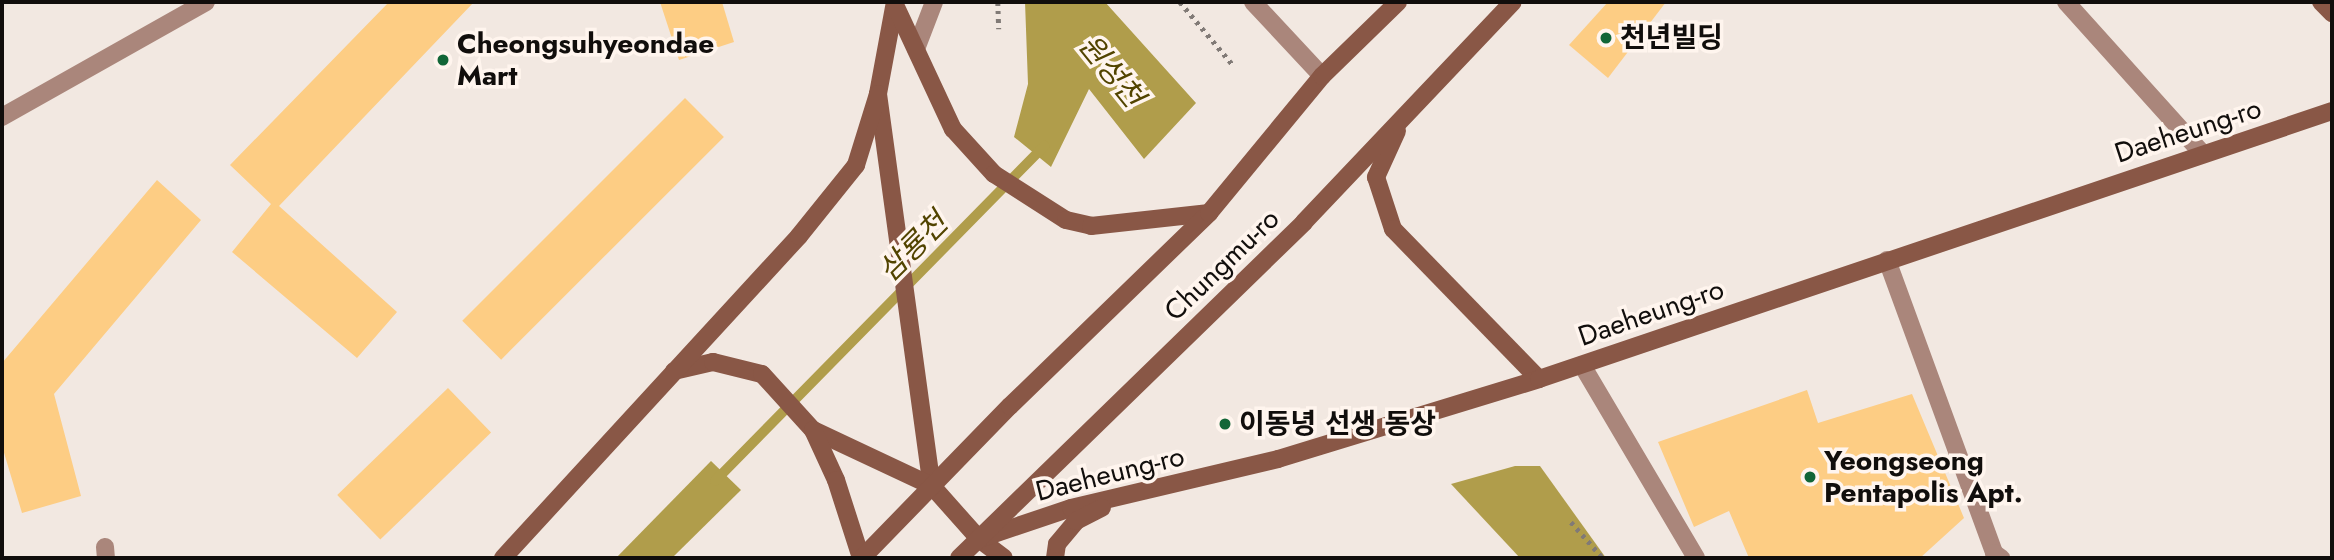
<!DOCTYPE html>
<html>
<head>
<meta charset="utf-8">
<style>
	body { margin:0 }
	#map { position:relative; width:2334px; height:560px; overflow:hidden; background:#f2e8e1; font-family:Jost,"Noto Sans KR",sans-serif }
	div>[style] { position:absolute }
	.water>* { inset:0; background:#b09d4b }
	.stream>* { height:10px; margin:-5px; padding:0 5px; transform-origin:5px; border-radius:5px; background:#b09d4b }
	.building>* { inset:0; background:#fdcd84; transform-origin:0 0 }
	.path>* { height:4.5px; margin-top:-2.25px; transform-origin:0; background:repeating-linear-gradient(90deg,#817a76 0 3.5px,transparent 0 8.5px) }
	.lane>* { height:18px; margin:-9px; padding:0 9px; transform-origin:9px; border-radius:9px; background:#aa867b }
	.street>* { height:18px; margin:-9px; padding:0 9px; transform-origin:9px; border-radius:9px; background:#aa867b }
	.secondary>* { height:18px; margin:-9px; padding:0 9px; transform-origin:9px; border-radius:9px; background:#895746 }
	.dots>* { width:19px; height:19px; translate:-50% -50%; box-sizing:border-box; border:4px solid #fff5ee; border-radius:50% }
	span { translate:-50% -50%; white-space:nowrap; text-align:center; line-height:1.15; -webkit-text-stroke:7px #fff5ee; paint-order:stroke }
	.poi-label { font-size:28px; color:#110e0c; font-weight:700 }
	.left { translate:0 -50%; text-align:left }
	.street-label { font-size:28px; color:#110e0c }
	.water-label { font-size:30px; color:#524400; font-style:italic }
	.frame { position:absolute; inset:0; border:4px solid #110e0c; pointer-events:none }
</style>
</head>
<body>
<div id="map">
	<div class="water">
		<i style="clip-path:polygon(1025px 2px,1105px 2px,1196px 103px,1144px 159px,1089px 89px,1051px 167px,1014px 137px,1028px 84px)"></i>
		<i style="clip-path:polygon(711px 461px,741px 490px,672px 558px,616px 558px)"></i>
		<i style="clip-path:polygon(1515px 466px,1540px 466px,1606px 558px,1520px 558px,1451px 484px)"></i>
	</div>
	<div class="stream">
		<i style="left:715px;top:481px;width:470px;rotate:-45.5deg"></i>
	</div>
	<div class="building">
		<i style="clip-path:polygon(389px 2px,474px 2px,279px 206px,397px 312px,357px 358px,232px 252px,271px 204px,230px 165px)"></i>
		<i style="clip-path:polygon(660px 2px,722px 2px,734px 42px,679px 60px)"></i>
		<i style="clip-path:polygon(1608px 2px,1666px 2px,1608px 78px,1569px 45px)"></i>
		<i style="left:685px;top:98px;width:55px;height:315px;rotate:45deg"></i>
		<i style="clip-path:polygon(157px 180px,201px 220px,54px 394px,81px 496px,22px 513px,2px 446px,2px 363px)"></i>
		<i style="left:448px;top:388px;width:62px;height:154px;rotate:46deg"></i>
		<i style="clip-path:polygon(1807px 390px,1818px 423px,1912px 394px,1964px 518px,1920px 558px,1749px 558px,1729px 511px,1694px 527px,1658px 442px)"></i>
	</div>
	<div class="path">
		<i style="left:998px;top:2px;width:27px;rotate:88deg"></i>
		<i style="left:1180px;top:2px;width:82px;rotate:49.9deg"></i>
		<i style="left:1571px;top:522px;width:48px;rotate:48.4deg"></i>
	</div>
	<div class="lane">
		<i style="left:916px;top:49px;width:50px;rotate:-69deg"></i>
		<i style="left:105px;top:547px;width:11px;rotate:85deg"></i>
	</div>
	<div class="street">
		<i style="left:1253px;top:2px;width:101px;rotate:47deg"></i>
		<i style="left:2066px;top:2px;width:203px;rotate:48deg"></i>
		<i style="left:2px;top:117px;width:234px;rotate:-29.4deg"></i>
		<i style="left:1887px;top:260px;width:312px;rotate:69.9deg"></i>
		<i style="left:1994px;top:553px;width:9px;rotate:36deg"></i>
		<i style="left:1582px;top:365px;width:224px;rotate:59.4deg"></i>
	</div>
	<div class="secondary">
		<i style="left:895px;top:2px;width:94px;rotate:100.5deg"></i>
		<i style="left:878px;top:94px;width:396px;rotate:82.2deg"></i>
		<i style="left:932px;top:486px;width:71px;rotate:48.4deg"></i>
		<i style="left:979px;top:539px;width:31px;rotate:37deg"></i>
		<i style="left:2321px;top:2px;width:16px;rotate:45deg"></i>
		<i style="left:896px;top:7px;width:135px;rotate:65deg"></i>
		<i style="left:953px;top:129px;width:61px;rotate:47.7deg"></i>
		<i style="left:994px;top:174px;width:85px;rotate:32.6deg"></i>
		<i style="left:1066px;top:220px;width:26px;rotate:13deg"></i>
		<i style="left:1091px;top:226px;width:119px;rotate:-6.3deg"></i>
		<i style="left:1397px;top:131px;width:51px;rotate:114.5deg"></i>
		<i style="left:1376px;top:177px;width:55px;rotate:71.9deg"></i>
		<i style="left:1393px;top:229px;width:209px;rotate:45.8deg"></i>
		<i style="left:674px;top:371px;width:40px;rotate:-13deg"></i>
		<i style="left:713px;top:362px;width:50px;rotate:13.8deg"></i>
		<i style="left:762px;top:374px;width:76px;rotate:47.7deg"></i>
		<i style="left:813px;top:430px;width:132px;rotate:25.2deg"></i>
		<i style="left:813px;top:430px;width:55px;rotate:65.3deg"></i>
		<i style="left:836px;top:480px;width:82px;rotate:72.2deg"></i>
		<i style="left:979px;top:539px;width:97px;rotate:-18.6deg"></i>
		<i style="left:1071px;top:508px;width:213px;rotate:-13.3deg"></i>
		<i style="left:1278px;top:459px;width:273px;rotate:-17deg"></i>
		<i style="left:1539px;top:379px;width:837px;rotate:-18.67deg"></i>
		<i style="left:503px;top:558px;width:437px;rotate:-47.4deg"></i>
		<i style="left:799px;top:236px;width:91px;rotate:-51.2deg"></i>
		<i style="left:856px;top:165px;width:74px;rotate:-72.8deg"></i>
		<i style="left:862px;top:558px;width:212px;rotate:-45.8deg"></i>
		<i style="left:1010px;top:406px;width:277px;rotate:-44.1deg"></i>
		<i style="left:1209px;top:213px;width:178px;rotate:-50.5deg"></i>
		<i style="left:1322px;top:76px;width:106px;rotate:-44.2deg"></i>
		<i style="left:959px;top:558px;width:482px;rotate:-44.2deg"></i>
		<i style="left:1304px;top:222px;width:303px;rotate:-46.5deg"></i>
		<i style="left:1055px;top:558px;width:14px;rotate:-82deg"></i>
		<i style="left:1057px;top:544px;width:30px;rotate:-50deg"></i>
		<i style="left:1076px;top:521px;width:29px;rotate:-27deg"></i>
	</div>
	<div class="dots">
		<i style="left:1606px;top:38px;background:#126637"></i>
		<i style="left:443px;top:60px;background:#126637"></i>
		<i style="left:1225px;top:424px;background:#126637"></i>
		<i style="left:1810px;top:477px;background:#126637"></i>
	</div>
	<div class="poi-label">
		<span class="left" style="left:1620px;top:38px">천년빌딩</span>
		<span class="left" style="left:457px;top:60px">Cheongsuhyeondae<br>Mart</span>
		<span class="left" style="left:1239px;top:424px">이동녕 선생 동상</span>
		<span class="left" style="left:1824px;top:477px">Yeongseong<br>Pentapolis Apt.</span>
	</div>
	<div class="street-label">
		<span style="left:2188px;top:131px;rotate:-18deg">Daeheung-ro</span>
		<span style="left:1222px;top:265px;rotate:-44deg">Chungmu-ro</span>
		<span style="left:1651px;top:313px;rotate:-19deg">Daeheung-ro</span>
		<span style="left:1110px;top:474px;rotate:-14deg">Daeheung-ro</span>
	</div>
	<div class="water-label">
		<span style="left:1111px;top:71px;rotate:51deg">원성천</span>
		<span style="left:913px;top:247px;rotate:-45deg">삼룡천</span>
	</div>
	<div class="frame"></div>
</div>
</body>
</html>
